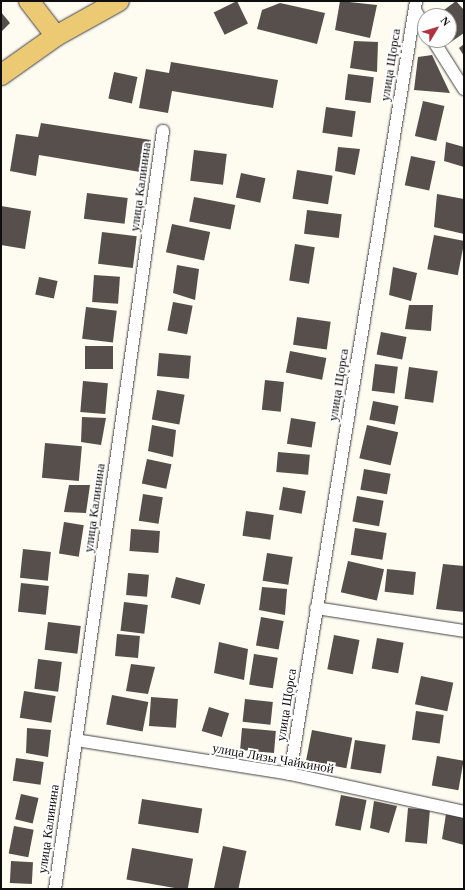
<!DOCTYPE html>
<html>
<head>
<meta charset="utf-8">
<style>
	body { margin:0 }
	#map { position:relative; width:465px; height:890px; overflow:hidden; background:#fefbf1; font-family:Georgia,serif }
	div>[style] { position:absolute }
	.building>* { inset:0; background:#564f4b; transform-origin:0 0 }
	.roads { filter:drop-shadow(0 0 1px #414141) drop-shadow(0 0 1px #414141) }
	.minor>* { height:12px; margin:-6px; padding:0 6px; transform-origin:6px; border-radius:6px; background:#fff }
	.primary>* { height:20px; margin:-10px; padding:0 10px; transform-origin:10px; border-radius:10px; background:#ebca73 }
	span { translate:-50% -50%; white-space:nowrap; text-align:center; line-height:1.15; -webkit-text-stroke:4px #fff; paint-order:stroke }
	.street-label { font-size:13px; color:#0e0e0e }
	.frame { position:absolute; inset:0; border:2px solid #0e0e0e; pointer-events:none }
	.north { position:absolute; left:417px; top:8px; width:40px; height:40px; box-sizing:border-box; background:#fff; border:1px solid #9f9f9f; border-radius:50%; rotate:52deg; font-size:11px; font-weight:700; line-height:16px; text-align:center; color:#0e0e0e }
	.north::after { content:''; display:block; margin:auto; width:14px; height:18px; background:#b1333d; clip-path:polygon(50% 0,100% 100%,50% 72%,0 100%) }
</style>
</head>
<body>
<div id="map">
	<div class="building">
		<i style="left:237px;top:1px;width:25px;height:26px;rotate:64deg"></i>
		<i style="clip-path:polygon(340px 1px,377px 5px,370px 38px,335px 30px)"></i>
		<i style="clip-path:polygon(456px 1px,464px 10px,464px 33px,451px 42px,449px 16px,436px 16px)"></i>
		<i style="clip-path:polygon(280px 3px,325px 13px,317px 44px,257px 29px,262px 10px)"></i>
		<i style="clip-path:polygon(1px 12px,10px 23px,1px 32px)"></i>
		<i style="clip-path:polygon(354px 41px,378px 42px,377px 72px,350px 68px)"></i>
		<i style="clip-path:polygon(464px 44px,464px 56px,459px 48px)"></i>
		<i style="clip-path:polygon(432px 55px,450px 93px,414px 90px,418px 57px)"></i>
		<i style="clip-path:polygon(171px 62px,278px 80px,273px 108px,172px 91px,168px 113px,139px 108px,146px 69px,169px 73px)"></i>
		<i style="left:114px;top:72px;width:24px;height:27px;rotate:12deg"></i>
		<i style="left:348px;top:74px;width:26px;height:26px;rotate:7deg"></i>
		<i style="left:423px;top:101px;width:22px;height:36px;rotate:13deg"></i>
		<i style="left:326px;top:107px;width:30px;height:26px;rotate:8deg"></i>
		<i style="clip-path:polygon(41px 123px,151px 140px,146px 173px,39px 155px,36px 176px,10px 171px,16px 134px,38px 137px)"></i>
		<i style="clip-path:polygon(446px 142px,464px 147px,464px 167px,444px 161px)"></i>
		<i style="clip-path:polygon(338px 147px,360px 149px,355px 175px,335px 171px)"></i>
		<i style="left:194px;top:150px;width:33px;height:31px;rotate:7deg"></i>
		<i style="left:411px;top:156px;width:25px;height:30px;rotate:12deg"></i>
		<i style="left:297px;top:170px;width:36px;height:29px;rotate:9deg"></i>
		<i style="left:241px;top:173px;width:25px;height:25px;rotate:12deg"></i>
		<i style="left:87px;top:193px;width:41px;height:26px;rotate:7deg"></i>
		<i style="clip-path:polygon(437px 194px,464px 199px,464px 234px,434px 227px)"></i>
		<i style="left:194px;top:197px;width:42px;height:25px;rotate:11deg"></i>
		<i style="clip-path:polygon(1px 206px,31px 211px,25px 249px,1px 245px)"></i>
		<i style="left:307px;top:210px;width:35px;height:24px;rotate:7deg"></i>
		<i style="left:172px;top:224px;width:39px;height:29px;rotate:12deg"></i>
		<i style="left:102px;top:232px;width:35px;height:32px;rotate:7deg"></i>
		<i style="left:434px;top:235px;width:31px;height:35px;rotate:11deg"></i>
		<i style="left:295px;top:244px;width:20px;height:37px;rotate:9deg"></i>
		<i style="clip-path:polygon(177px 265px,199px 269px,195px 300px,173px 293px)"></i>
		<i style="clip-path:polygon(393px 267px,417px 273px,411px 301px,389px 295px)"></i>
		<i style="left:94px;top:275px;width:26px;height:27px;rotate:4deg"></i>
		<i style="left:39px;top:277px;width:19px;height:18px;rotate:12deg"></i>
		<i style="left:173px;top:302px;width:20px;height:29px;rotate:11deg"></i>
		<i style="clip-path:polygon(409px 305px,433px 305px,431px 331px,405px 329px)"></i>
		<i style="left:86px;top:307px;width:31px;height:32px;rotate:7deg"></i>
		<i style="left:297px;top:317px;width:34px;height:28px;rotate:8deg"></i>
		<i style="left:381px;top:332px;width:26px;height:23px;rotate:11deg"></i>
		<i style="left:85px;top:346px;width:28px;height:23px"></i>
		<i style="left:290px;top:351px;width:37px;height:22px;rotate:11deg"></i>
		<i style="left:159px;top:353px;width:32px;height:23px;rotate:5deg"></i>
		<i style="left:375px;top:364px;width:23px;height:27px;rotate:7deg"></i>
		<i style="left:409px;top:367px;width:29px;height:32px;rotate:8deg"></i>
		<i style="left:265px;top:380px;width:19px;height:30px;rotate:6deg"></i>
		<i style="left:83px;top:381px;width:25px;height:31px;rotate:5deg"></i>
		<i style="left:157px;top:390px;width:28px;height:30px;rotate:10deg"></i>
		<i style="left:373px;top:401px;width:26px;height:19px;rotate:11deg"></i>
		<i style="clip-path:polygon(82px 417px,106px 418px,101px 445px,81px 442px)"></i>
		<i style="left:291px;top:418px;width:25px;height:26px;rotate:9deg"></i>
		<i style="clip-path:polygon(152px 425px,176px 430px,173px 457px,148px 451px)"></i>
		<i style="left:367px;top:425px;width:32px;height:34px;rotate:13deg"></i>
		<i style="left:45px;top:443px;width:37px;height:35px;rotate:5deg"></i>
		<i style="left:278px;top:452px;width:32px;height:20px;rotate:5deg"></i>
		<i style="left:147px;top:459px;width:25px;height:25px;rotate:12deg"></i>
		<i style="left:364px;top:469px;width:27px;height:21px;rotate:10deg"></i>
		<i style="clip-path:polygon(69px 485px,90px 485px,86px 513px,64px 512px)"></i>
		<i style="left:283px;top:487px;width:23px;height:23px;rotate:10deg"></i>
		<i style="left:143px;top:494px;width:20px;height:27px;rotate:9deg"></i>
		<i style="left:357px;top:496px;width:27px;height:26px;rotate:10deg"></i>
		<i style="left:246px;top:511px;width:28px;height:25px;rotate:8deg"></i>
		<i style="left:64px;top:522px;width:20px;height:32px;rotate:9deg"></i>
		<i style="left:355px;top:528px;width:32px;height:27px;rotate:9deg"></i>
		<i style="left:131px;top:529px;width:29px;height:22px;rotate:4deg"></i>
		<i style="left:23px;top:549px;width:28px;height:29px;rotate:6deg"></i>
		<i style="left:267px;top:553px;width:26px;height:28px;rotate:9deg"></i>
		<i style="left:348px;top:561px;width:37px;height:32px;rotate:13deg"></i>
		<i style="clip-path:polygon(443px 564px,464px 566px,464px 612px,436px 609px)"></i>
		<i style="left:387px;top:569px;width:29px;height:23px;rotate:6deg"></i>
		<i style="left:128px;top:573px;width:21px;height:22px;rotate:5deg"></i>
		<i style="left:176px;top:577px;width:30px;height:21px;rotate:14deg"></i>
		<i style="left:21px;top:583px;width:28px;height:29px;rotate:6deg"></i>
		<i style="clip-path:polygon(262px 587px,287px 589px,285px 615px,259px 610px)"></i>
		<i style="left:124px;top:602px;width:24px;height:29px;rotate:7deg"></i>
		<i style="left:261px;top:617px;width:23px;height:29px;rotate:10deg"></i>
		<i style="left:48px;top:622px;width:33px;height:28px;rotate:7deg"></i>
		<i style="left:117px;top:634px;width:23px;height:22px;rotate:5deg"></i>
		<i style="left:334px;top:635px;width:26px;height:35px;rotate:11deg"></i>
		<i style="left:377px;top:638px;width:27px;height:31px;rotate:10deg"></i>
		<i style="clip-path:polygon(219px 642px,248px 649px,244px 680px,214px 673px)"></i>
		<i style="left:254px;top:654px;width:24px;height:31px;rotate:9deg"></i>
		<i style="left:38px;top:659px;width:24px;height:30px;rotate:7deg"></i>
		<i style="clip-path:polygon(131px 664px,155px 667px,148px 694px,126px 691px)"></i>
		<i style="left:421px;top:676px;width:33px;height:29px;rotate:12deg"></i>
		<i style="left:24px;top:691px;width:32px;height:27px;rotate:9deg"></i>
		<i style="left:112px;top:695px;width:37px;height:30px;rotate:11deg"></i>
		<i style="left:151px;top:697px;width:27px;height:29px;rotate:4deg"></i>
		<i style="left:245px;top:699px;width:28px;height:23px;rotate:6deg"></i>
		<i style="left:209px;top:707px;width:21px;height:25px;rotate:17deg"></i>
		<i style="left:416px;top:711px;width:28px;height:29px;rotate:8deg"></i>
		<i style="clip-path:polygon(27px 728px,51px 730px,48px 757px,26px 753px)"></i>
		<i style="left:242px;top:728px;width:34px;height:22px;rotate:5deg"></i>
		<i style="left:312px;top:730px;width:41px;height:31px;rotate:11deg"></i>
		<i style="left:355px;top:740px;width:31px;height:29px;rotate:9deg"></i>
		<i style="left:437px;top:756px;width:27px;height:30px;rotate:10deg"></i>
		<i style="left:16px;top:758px;width:28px;height:23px;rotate:8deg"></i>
		<i style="left:21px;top:794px;width:18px;height:26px;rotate:13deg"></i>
		<i style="left:341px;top:795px;width:26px;height:31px;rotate:11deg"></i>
		<i style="left:142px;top:799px;width:61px;height:25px;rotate:9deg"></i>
		<i style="clip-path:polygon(374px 801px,397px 806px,389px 833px,370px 828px)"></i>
		<i style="left:408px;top:808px;width:22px;height:34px;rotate:5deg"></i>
		<i style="clip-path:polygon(446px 814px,464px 818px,464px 845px,442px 839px)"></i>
		<i style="left:14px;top:826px;width:20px;height:28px;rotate:11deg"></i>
		<i style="left:223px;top:846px;width:24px;height:44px;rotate:12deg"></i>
		<i style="left:132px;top:848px;width:62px;height:32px;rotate:10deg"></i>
		<i style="left:11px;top:861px;width:22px;height:22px;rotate:3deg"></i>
	</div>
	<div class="roads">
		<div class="minor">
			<i style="left:415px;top:10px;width:20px;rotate:60deg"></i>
			<i style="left:433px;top:40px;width:58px;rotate:57.7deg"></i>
			<i style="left:316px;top:608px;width:150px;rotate:8.8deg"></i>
			<i style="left:76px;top:740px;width:217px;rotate:9deg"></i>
			<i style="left:290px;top:774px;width:178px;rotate:12.3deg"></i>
			<i style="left:290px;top:774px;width:783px;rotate:-80.74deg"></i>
			<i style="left:55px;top:889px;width:766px;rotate:-81.89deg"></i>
		</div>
		<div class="primary">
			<i style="left:29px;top:1px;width:44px;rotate:52.4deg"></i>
			<i style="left:1px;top:75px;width:67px;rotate:-35.3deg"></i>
			<i style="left:56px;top:36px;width:72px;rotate:-29.1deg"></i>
		</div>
	</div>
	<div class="street-label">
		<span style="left:391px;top:65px;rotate:-81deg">улица Щорса</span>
		<span style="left:141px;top:187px;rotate:-82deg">улица Калинина</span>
		<span style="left:339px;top:385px;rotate:-81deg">улица Щорса</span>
		<span style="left:95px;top:508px;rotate:-82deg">улица Калинина</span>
		<span style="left:287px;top:705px;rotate:-81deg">улица Щорса</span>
		<span style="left:273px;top:759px;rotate:10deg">улица Лизы Чайкиной</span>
		<span style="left:49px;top:829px;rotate:-82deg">улица Калинина</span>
	</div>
	<div class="frame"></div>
	<div class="north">N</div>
</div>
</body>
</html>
